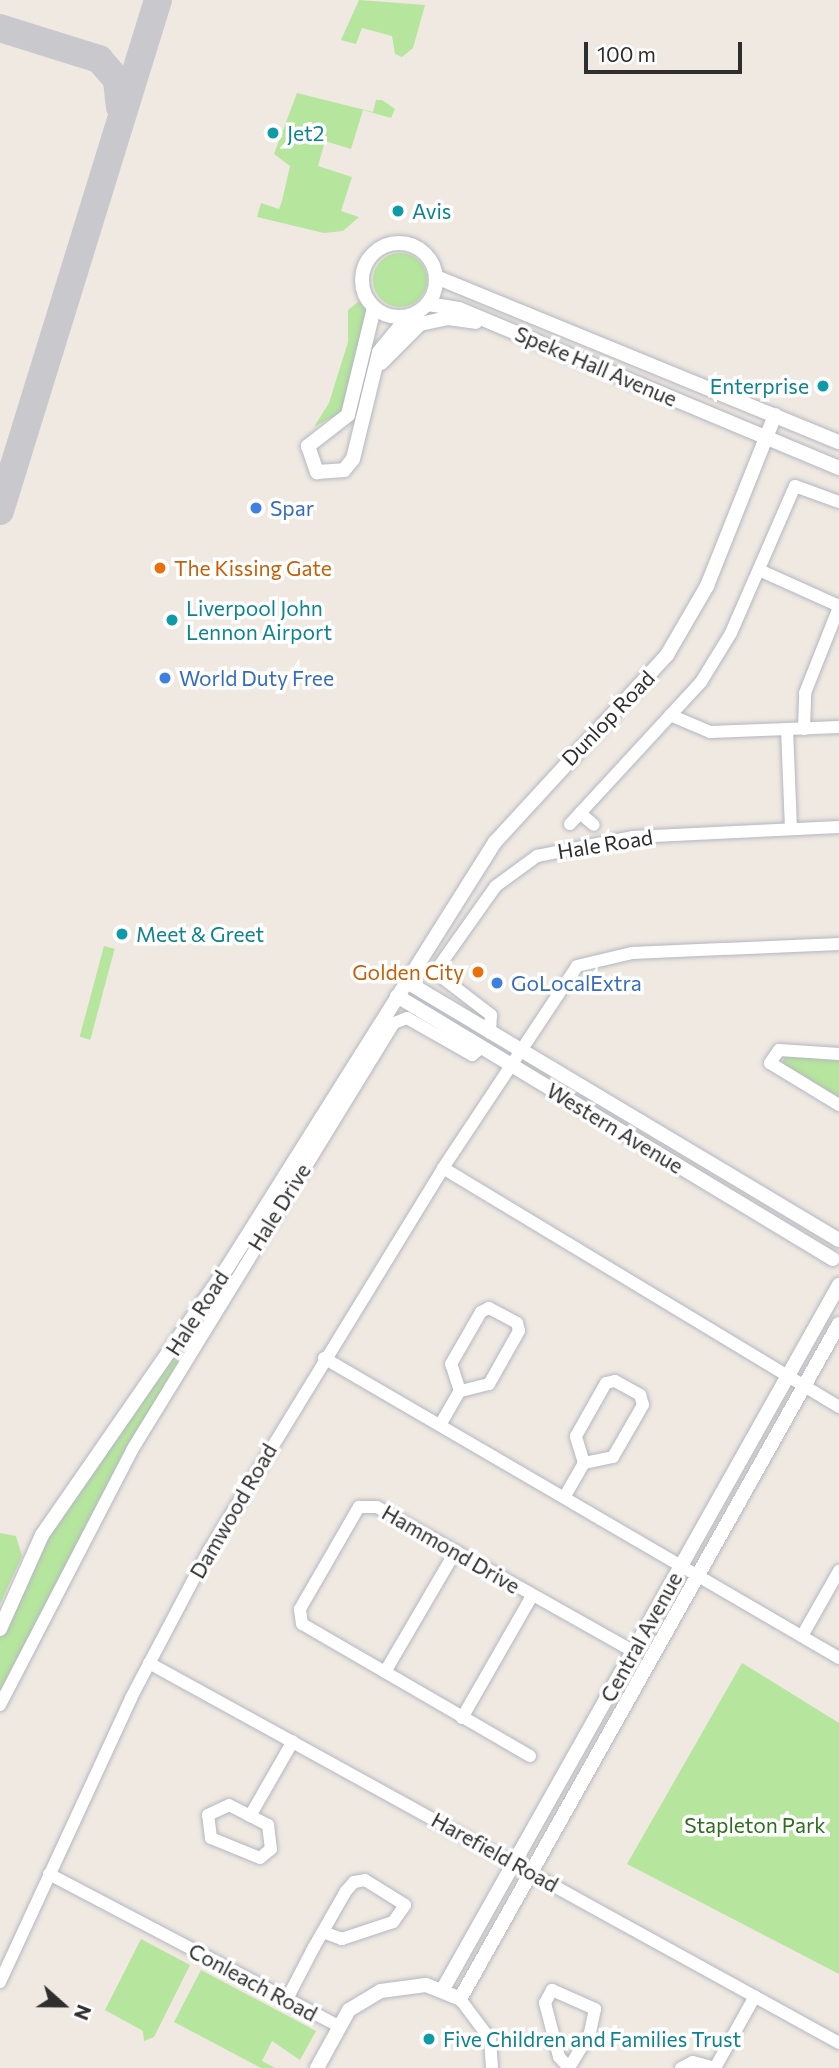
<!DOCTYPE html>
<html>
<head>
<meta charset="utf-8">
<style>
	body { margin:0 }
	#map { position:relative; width:839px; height:2068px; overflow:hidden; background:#efe9e1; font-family:Commissioner,sans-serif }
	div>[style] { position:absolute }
	.green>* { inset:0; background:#b6e59e; transform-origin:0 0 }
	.round { border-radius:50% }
	.taxiway>* { height:28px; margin:-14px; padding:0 14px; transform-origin:14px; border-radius:14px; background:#c9c8cc }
	.roads { filter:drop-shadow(0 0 2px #b4b7c1) drop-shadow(0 0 2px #b4b7c1) }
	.minor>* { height:12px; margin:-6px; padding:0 6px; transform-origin:6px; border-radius:6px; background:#fff }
	.tertiary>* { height:14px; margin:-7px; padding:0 7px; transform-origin:7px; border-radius:7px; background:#fff }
	.tertiary>.ring { margin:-7px; padding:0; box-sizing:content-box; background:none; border:14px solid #fff; border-radius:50% }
	.dots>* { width:19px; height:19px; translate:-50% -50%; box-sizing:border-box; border:4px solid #fff; border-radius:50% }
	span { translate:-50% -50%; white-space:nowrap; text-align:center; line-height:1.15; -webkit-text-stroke:7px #fff; paint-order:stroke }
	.culture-label { font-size:21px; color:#0d838f }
	.left { translate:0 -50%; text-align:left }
	.right { translate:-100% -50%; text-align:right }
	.street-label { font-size:21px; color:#2e2e2e }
	.shop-label { font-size:21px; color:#366cbe }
	.food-label { font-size:21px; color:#c56008 }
	.park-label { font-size:21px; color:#2c6e1b }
	.north { position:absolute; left:28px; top:1970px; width:70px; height:70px; -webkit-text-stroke:5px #fff; paint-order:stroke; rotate:111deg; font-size:19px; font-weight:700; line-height:28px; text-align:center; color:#2e2e2e }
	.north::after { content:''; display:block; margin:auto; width:24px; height:32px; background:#2e2e2e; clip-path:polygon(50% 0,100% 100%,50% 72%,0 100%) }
	.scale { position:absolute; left:584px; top:42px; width:158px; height:32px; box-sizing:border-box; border:4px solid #2e2e2e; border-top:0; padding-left:9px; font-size:21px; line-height:24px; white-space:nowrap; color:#2e2e2e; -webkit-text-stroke:5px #fff; paint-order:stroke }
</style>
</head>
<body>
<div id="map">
	<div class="green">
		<i style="clip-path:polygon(359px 0,425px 5px,413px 48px,402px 57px,395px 54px,392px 36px,362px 28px,356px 44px,341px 40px)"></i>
		<i style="clip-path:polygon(297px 93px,373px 112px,376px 100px,382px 100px,395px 109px,391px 118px,363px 110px,351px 149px,325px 141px,318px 166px,352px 177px,341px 211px,359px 217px,343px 231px,324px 233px,257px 217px,261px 203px,279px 209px,282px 201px,290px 166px,274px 154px)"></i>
		<i class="round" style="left:373px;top:253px;width:54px;height:54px"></i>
		<i style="clip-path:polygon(359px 301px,368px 311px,348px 399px,340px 413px,314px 427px,329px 403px,348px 342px,348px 310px)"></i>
		<i style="left:104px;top:946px;width:11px;height:94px;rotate:15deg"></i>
		<i style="clip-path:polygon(785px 1056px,839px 1059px,839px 1100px,782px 1064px)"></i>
		<i style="clip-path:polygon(269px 1211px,122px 1456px,0 1691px,0 1637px,38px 1552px)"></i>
		<i style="clip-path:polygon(0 1533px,16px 1536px,22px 1556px,0 1604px)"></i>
		<i style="clip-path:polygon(742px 1663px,839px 1723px,839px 1974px,627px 1864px)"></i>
		<i style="clip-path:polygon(141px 1939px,190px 1965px,154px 2037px,144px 2041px,143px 2031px,105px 2010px)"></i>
		<i style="clip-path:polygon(201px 1970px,316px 2031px,300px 2060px,272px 2041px,262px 2061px,275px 2068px,261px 2068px,174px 2022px)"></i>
	</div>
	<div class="taxiway">
		<i style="left:0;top:28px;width:104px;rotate:17.4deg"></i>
		<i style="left:99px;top:59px;width:28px;rotate:49deg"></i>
		<i style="left:117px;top:80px;width:27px;rotate:84deg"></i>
		<i style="left:0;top:511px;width:535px;rotate:-72.82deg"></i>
	</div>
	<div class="roads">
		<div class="minor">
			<i style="left:759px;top:570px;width:88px;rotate:24.2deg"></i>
			<i style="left:670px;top:715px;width:43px;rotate:23deg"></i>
			<i style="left:710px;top:732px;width:129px;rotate:-2.2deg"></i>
			<i style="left:787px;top:729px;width:100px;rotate:87.7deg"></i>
			<i style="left:804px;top:729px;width:36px;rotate:-88deg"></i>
			<i style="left:805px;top:693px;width:92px;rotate:-68.4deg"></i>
			<i style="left:580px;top:813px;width:18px;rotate:41deg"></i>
			<i style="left:570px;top:824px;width:193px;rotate:-47.3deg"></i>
			<i style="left:701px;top:682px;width:57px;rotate:-58.5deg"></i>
			<i style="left:731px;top:633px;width:160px;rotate:-66.5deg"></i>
			<i style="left:795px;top:486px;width:47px;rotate:20deg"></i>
			<i style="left:490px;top:1033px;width:18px;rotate:-87deg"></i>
			<i style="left:491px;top:1015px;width:71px;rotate:-142.5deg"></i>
			<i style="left:435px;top:972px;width:105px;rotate:-54.7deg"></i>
			<i style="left:496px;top:886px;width:51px;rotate:-36.2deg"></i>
			<i style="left:537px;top:856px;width:98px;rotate:-11.2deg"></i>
			<i style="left:633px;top:837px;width:206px;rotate:-2.8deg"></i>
			<i style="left:839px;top:1054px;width:60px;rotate:-176.2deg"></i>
			<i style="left:779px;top:1050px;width:16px;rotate:125deg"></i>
			<i style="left:770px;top:1063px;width:81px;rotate:31.3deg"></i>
			<i style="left:443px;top:1168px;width:463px;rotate:31.1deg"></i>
			<i style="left:324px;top:1358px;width:596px;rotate:30.22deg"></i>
			<i style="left:440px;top:1425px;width:39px;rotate:-60deg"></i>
			<i style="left:460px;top:1391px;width:28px;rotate:-108deg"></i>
			<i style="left:451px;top:1364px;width:60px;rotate:-60deg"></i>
			<i style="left:481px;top:1312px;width:9px;rotate:-27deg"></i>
			<i style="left:489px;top:1308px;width:32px;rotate:28deg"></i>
			<i style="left:517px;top:1323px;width:8px;rotate:76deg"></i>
			<i style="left:519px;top:1331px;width:61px;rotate:119.5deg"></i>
			<i style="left:489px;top:1384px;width:30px;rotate:166deg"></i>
			<i style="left:565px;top:1496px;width:38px;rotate:-60deg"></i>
			<i style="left:584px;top:1463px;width:28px;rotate:-107deg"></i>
			<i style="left:576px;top:1436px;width:61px;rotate:-60.5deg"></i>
			<i style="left:606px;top:1383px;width:9px;rotate:-13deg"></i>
			<i style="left:615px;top:1381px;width:29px;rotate:29deg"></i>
			<i style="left:640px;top:1395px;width:10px;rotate:73deg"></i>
			<i style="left:643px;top:1405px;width:60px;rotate:120deg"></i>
			<i style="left:613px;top:1457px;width:30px;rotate:168deg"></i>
			<i style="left:802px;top:1636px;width:75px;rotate:-60.4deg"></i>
			<i style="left:149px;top:1663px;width:788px;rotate:28.84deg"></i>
			<i style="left:385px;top:1672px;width:139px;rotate:-59.7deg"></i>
			<i style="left:0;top:1705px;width:287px;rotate:-62.6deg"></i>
			<i style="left:132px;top:1450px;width:501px;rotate:-58.47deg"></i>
			<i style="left:394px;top:1023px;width:14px;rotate:-21deg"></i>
			<i style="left:407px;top:1018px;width:75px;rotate:29.6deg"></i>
			<i style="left:472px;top:1055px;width:13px;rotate:-39deg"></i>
			<i style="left:462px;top:1718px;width:141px;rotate:-60.2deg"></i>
			<i style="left:530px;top:1756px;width:263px;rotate:-149.9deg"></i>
			<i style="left:302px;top:1624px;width:15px;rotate:-98deg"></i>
			<i style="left:300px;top:1609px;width:118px;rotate:-60deg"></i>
			<i style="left:359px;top:1507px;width:18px"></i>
			<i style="left:377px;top:1507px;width:294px;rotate:29.4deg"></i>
			<i style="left:229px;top:1805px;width:44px;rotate:27.1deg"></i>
			<i style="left:268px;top:1825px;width:24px;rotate:83deg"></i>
			<i style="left:271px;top:1849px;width:14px;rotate:141deg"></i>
			<i style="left:260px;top:1858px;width:53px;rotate:-157.8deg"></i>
			<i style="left:211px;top:1838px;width:23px;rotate:-97deg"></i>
			<i style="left:208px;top:1815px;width:23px;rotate:-25deg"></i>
			<i style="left:250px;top:1816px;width:86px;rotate:-60.2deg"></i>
			<i style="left:49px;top:1874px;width:327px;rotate:27.7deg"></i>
			<i style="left:0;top:1982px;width:313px;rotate:-65.2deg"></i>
			<i style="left:131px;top:1698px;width:165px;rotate:-62.2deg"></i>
			<i style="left:208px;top:1552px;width:450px;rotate:-58.5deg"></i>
			<i style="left:443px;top:1168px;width:242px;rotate:-56.4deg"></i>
			<i style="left:577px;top:966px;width:57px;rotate:-13.3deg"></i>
			<i style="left:632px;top:953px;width:207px;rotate:-2.5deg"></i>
			<i style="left:287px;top:1999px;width:59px;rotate:-62.6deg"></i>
			<i style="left:314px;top:1947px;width:64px;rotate:-60.3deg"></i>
			<i style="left:346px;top:1891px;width:12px;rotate:-48deg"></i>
			<i style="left:354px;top:1882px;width:11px;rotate:-10deg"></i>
			<i style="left:365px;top:1880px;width:47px;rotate:32deg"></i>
			<i style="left:405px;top:1905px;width:21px;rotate:125deg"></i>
			<i style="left:393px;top:1922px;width:54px;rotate:161.6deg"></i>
			<i style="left:342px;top:1939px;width:20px;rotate:-160deg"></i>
			<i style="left:460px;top:1999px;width:50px;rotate:53.1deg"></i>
			<i style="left:490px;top:2039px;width:29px;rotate:86deg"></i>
			<i style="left:569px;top:2068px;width:15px;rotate:-132deg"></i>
			<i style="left:559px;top:2057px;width:56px;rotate:-104.5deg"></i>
			<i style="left:545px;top:2003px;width:15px;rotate:-62deg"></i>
			<i style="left:552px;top:1990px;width:47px;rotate:23.8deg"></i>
			<i style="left:595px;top:2009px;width:25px;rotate:102deg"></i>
			<i style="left:590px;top:2033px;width:41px;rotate:121deg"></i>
			<i style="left:681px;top:2068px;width:13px;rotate:-27deg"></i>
			<i style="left:693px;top:2062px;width:23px;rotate:15deg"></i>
			<i style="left:715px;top:2068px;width:82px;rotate:-60.9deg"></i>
		</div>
		<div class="tertiary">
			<i class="ring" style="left:362px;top:243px;width:60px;height:60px"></i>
			<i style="left:436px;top:277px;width:435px;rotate:22.3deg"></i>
			<i style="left:428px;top:304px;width:31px;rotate:9deg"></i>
			<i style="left:459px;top:309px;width:412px;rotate:22.7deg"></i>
			<i style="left:374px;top:308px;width:110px;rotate:103.7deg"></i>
			<i style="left:348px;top:415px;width:51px;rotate:142.2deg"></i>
			<i style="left:308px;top:446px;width:28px;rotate:71deg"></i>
			<i style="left:317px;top:472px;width:27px;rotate:-4deg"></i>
			<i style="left:344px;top:470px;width:14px;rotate:-51deg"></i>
			<i style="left:353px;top:459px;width:110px;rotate:-76.3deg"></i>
			<i style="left:379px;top:352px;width:45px;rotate:-50.4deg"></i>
			<i style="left:381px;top:363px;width:55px;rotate:-45deg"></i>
			<i style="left:420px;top:324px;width:29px;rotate:-12deg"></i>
			<i style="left:448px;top:318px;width:28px;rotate:8deg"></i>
			<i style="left:407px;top:982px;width:503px;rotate:30.85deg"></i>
			<i style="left:397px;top:996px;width:509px;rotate:31.1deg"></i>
			<i style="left:0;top:1629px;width:103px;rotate:-65.9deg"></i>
			<i style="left:42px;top:1535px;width:325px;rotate:-55.3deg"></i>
			<i style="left:227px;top:1268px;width:503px;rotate:-57.83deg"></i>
			<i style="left:495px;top:842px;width:254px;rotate:-47.4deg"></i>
			<i style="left:667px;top:655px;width:80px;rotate:-59.9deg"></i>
			<i style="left:707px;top:586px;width:184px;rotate:-68.3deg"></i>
			<i style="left:443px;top:1989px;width:808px;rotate:-60.64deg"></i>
			<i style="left:317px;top:2068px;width:66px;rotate:-61.1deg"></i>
			<i style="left:349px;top:2010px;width:37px;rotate:-31deg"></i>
			<i style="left:381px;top:1991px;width:45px;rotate:-7.6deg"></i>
			<i style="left:426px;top:1985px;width:37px;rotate:22deg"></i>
			<i style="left:460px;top:1999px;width:774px;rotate:-60.69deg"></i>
		</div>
	</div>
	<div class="dots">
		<i style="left:273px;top:133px;background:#0f9aa8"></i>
		<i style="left:398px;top:211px;background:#0f9aa8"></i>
		<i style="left:823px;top:386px;background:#0f9aa8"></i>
		<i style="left:256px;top:508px;background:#3f7fe0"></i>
		<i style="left:160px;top:568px;background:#e8710a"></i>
		<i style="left:172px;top:620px;background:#0f9aa8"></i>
		<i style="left:165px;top:678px;background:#3f7fe0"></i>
		<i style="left:122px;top:934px;background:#0f9aa8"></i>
		<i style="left:478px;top:972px;background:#e8710a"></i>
		<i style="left:497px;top:983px;background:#3f7fe0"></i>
		<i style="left:429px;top:2039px;background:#0f9aa8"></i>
	</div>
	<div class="culture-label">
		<span class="left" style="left:287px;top:133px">Jet2</span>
		<span class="left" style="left:412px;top:211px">Avis</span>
		<span class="right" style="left:809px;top:386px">Enterprise</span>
		<span class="left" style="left:186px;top:620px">Liverpool John<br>Lennon Airport</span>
		<span class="left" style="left:136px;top:934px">Meet &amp; Greet</span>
		<span class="left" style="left:443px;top:2039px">Five Children and Families Trust</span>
	</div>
	<div class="street-label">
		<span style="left:596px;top:366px;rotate:23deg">Speke Hall Avenue</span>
		<span style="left:608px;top:718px;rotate:-46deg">Dunlop Road</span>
		<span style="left:605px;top:844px;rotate:-9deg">Hale Road</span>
		<span style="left:615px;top:1128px;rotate:31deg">Western Avenue</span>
		<span style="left:279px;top:1207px;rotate:-58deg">Hale Drive</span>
		<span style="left:197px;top:1313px;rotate:-57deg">Hale Road</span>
		<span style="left:233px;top:1511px;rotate:-60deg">Damwood Road</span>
		<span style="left:451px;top:1549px;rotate:30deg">Hammond Drive</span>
		<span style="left:641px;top:1637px;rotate:-61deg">Central Avenue</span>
		<span style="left:495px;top:1852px;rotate:29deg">Harefield Road</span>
		<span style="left:253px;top:1982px;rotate:28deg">Conleach Road</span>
	</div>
	<div class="shop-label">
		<span class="left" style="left:270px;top:508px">Spar</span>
		<span class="left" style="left:179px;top:678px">World Duty Free</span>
		<span class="left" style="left:511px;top:983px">GoLocalExtra</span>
	</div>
	<div class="food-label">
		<span class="left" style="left:174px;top:568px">The Kissing Gate</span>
		<span class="right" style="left:464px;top:972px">Golden City</span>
	</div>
	<div class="park-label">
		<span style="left:755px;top:1825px">Stapleton Park</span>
	</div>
	<div class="north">N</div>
	<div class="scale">100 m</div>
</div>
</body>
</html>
